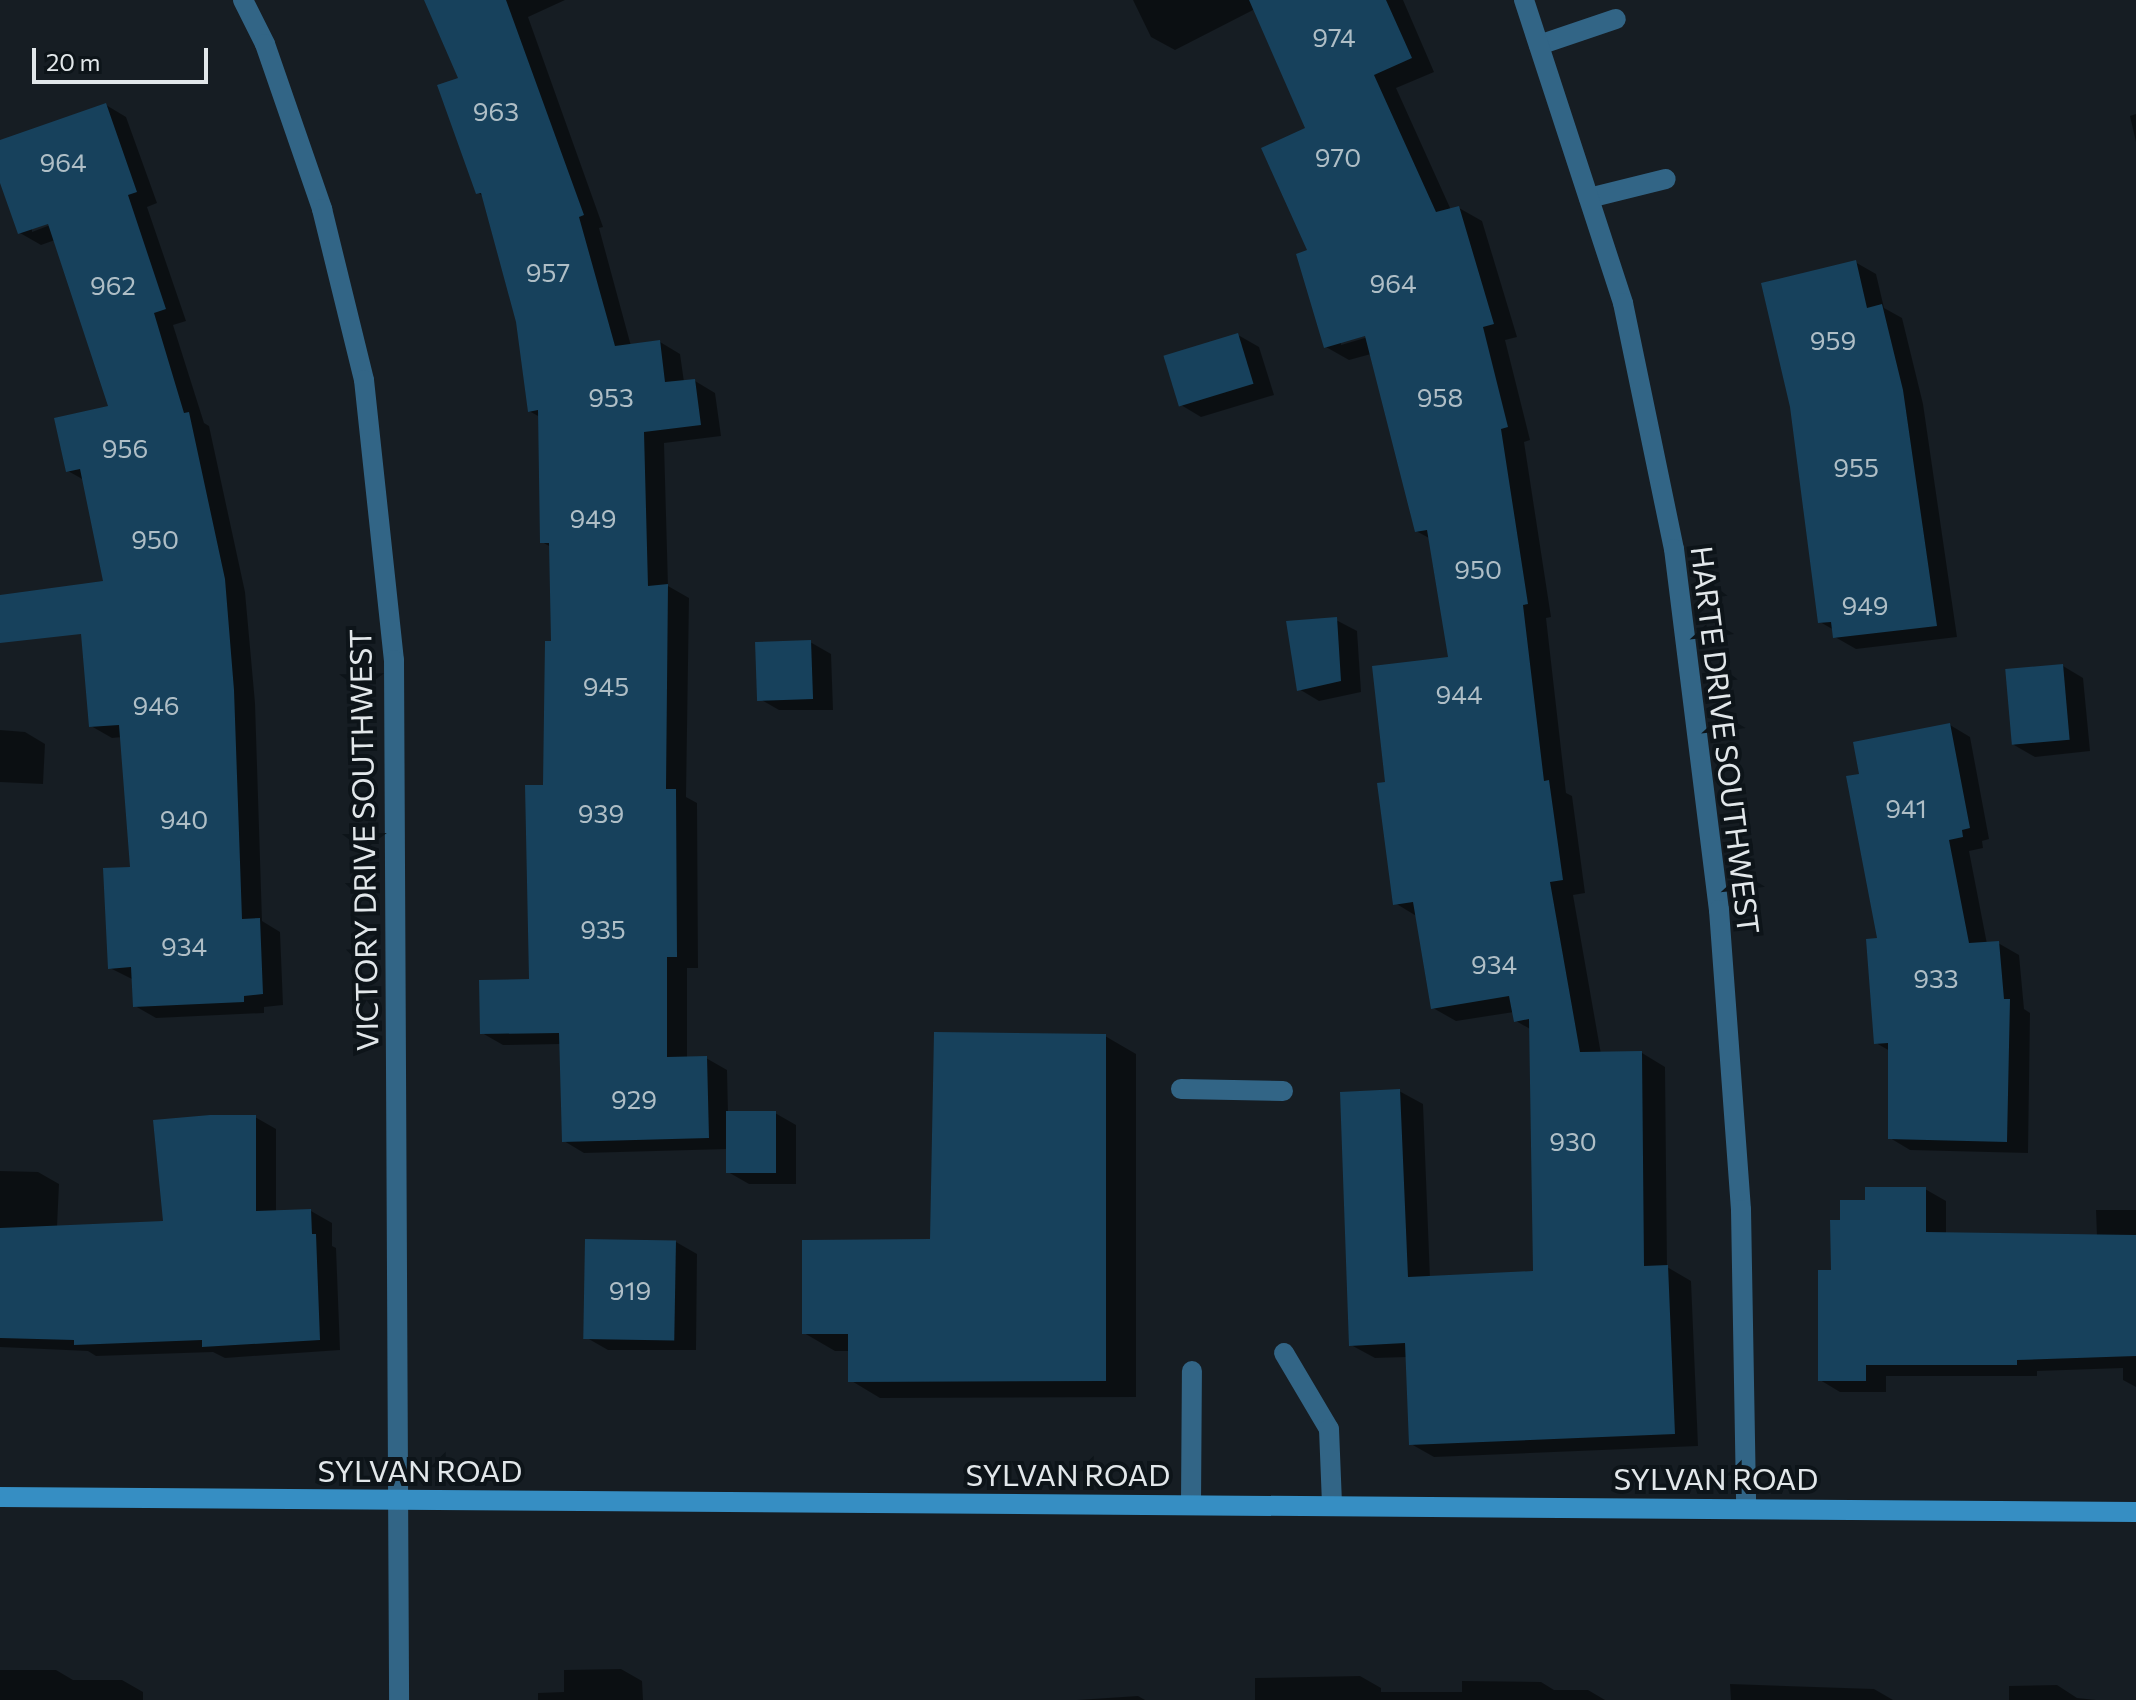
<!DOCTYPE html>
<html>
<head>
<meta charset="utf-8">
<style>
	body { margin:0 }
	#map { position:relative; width:2136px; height:1700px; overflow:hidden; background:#161d23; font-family:Commissioner,sans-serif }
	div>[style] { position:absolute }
	.shadow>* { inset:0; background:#0007 }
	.building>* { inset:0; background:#17415c; transform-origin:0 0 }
	.service>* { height:20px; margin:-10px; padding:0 10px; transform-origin:10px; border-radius:10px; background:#326586 }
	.minor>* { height:20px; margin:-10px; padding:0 10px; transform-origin:10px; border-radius:10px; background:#326586 }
	.secondary>* { height:20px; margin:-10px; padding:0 10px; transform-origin:10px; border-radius:10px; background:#368ec3 }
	span { translate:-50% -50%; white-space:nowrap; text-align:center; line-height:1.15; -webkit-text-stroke:8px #0d1419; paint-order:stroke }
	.number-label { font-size:26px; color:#afbec6 }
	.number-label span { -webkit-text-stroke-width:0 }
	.street-label { font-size:30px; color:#e2e7ea }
	.scale { position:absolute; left:32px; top:48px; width:176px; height:36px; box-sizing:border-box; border:4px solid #e2e7ea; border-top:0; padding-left:10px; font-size:24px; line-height:28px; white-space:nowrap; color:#e2e7ea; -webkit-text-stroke:6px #0d1419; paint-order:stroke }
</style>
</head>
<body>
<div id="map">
	<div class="shadow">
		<i style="clip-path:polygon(426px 0,565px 0,528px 17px,603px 227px,599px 228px,631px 346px,660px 342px,680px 354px,684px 382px,695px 381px,715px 393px,721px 436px,664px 443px,668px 586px,689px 598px,686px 797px,697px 803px,698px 968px,687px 968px,687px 1059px,706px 1058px,727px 1070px,728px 1113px,775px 1113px,796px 1125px,796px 1184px,749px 1184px,728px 1172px,728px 1149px,584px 1153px,564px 1141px,561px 1044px,503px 1045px,482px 1033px,531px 981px,553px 643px,551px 547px,542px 542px,540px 417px,529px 411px,518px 322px,483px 196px,478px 193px,461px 79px)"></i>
		<i style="clip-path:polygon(evenodd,1133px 0,1403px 0,1434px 72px,1396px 88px,1451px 210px,1459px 208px,1482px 221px,1517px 337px,1505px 340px,1530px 440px,1524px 442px,1551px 617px,1546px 618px,1566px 793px,1572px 796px,1585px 893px,1573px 895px,1601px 1054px,1642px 1053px,1665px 1067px,1667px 1267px,1691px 1281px,1698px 1446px,1434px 1457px,1411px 1444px,1407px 1357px,1375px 1358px,1351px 1345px,1399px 1091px,1423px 1104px,1430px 1278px,1535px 1273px,1532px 1030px,1516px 1021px,1514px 1012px,1456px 1021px,1433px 1008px,1418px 917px,1395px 903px,1387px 783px,1451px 659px,1431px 539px,1416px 531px,1371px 354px,1349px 360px,1326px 347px,1308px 129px,1255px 9px,1175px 50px,1151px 37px,1133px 0,1374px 331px,1375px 335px,1341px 345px,1341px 341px,1374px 331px)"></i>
		<i style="clip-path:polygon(evenodd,106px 105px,126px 117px,157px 203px,147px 207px,186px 321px,173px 325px,204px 423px,209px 426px,245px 592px,255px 703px,262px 921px,280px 932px,283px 1005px,264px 1007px,264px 1013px,156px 1018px,135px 1006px,134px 980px,110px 968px,132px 869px,122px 737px,112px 738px,91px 726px,117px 619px,84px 480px,68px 471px,111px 407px,55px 240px,41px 245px,20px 233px,0 177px,0 142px,106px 105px,57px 218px,58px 222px,32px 232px,32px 227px,57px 218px)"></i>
		<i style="clip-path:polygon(2136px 114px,2136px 142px,2130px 116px)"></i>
		<i style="clip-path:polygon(1855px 262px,1876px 274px,1884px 308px,1902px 318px,1923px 404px,1957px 637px,1856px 649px,1835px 637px,1834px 630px,1820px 622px)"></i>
		<i style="clip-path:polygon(1238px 335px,1259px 347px,1274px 395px,1201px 417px,1181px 405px)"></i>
		<i style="clip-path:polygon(1336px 620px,1357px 631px,1361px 692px,1319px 701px,1299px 689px)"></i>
		<i style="clip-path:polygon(810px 642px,831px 654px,833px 710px,779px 710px,758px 698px)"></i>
		<i style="clip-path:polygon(2063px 666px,2083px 678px,2090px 751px,2035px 757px,2014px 745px)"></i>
		<i style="clip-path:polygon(1950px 725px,1970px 737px,1989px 839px,1982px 841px,1983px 848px,1969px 851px,1987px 944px,1998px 943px,2019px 955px,2024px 1009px,2030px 1013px,2028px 1153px,1910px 1150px,1890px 1138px,1890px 1051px,1876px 1043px,1879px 940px,1861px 775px)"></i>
		<i style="clip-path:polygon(0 730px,25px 732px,45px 744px,43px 784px,0 782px)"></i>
		<i style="clip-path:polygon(1105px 1036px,1136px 1054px,1136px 1397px,880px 1398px,850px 1380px,850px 1351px,835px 1351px,804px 1333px,932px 1241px)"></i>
		<i style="clip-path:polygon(255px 1117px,276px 1129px,276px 1212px,311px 1211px,332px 1223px,332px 1246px,336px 1248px,340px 1350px,225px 1358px,213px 1352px,96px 1356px,88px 1351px,0 1347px,0 1171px,38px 1172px,59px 1184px,57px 1227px,165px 1223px)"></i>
		<i style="clip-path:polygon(1925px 1189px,1946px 1201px,1946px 1234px,2097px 1237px,2096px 1210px,2136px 1210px,2136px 1387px,2123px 1380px,2123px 1368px,2037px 1371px,2037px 1376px,1886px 1376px,1886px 1392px,1840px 1392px,1820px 1380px,1842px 1222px,1867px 1202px)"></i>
		<i style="clip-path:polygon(676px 1242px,697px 1254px,696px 1350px,608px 1350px,587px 1338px)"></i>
		<i style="clip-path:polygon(621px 1669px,642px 1681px,643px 1700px,538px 1700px,538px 1693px,564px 1692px,564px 1670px)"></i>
		<i style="clip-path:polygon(0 1670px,56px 1670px,73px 1680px,122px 1680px,143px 1692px,143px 1700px,0 1700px)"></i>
		<i style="clip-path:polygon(1360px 1676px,1381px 1688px,1381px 1692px,1462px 1692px,1462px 1681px,1541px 1682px,1554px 1690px,1588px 1690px,1605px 1700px,1255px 1700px,1255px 1678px)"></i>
		<i style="clip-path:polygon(1730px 1684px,1874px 1689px,1893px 1700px,1731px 1700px)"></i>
		<i style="clip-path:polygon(2057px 1685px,2077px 1698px,2096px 1700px,2009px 1700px,2009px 1686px)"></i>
		<i style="clip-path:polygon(1138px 1696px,1145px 1700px,1077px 1700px)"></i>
	</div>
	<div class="building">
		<i style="clip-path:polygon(424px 0,506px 0,584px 215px,579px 217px,615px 346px,660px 340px,665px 382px,695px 379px,701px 425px,644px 432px,648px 586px,668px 584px,666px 789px,676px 789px,677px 957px,667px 957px,667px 1057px,707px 1056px,709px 1138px,562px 1142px,559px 1033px,480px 1034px,479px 980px,529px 979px,525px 785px,543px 785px,545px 641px,551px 641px,549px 543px,540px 543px,538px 410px,528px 412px,516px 322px,481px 193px,476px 194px,437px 85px,458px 78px)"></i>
		<i style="clip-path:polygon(1249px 0,1386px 0,1412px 58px,1374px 75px,1436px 212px,1459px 206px,1494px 324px,1483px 327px,1508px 427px,1501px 429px,1528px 604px,1523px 605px,1544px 781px,1549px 780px,1563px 880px,1550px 882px,1580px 1052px,1642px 1051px,1644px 1266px,1668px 1265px,1675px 1434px,1409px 1445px,1405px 1343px,1349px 1346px,1340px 1092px,1400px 1089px,1408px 1277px,1533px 1271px,1529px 1019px,1514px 1022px,1509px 996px,1431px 1009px,1413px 902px,1393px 905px,1377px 783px,1385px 782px,1372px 666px,1448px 657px,1427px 530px,1415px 532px,1365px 336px,1324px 348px,1296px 254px,1307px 250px,1261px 148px,1305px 128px)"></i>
		<i style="clip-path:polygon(106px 103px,137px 192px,128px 195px,166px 309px,154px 313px,184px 413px,189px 412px,225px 579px,234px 690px,242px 919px,260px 918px,263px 994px,244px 996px,244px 1002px,133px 1007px,131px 967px,108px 969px,103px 868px,130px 867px,119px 725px,89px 727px,81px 634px,0 643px,0 595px,103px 581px,80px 469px,66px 472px,54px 418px,108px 406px,48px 224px,18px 234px,0 183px,0 140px)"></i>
		<i style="clip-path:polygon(1856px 260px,1867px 308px,1882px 304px,1903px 390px,1937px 626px,1833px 638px,1831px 622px,1818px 623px,1790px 407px,1761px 283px)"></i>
		<i style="left:1238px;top:333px;width:53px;height:78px;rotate:73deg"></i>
		<i style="clip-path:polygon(1337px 617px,1341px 681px,1297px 691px,1286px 621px)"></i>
		<i style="left:811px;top:640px;width:59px;height:56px;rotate:88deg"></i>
		<i style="left:2063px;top:664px;width:76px;height:58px;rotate:85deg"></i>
		<i style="clip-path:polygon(1950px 723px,1970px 828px,1962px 830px,1963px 837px,1949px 840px,1969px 943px,1999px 941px,2004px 999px,2010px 999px,2007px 1142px,1888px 1139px,1888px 1043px,1874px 1044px,1866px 939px,1877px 938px,1846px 776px,1859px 774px,1853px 742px)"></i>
		<i style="clip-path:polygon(934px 1032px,1106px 1034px,1106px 1381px,848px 1382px,848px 1334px,802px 1334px,802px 1240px,930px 1239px)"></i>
		<i style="left:726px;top:1111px;width:50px;height:62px"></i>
		<i style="clip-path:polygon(210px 1115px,256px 1115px,256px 1211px,311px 1209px,312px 1234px,316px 1234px,320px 1340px,202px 1347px,202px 1340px,74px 1345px,74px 1340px,0 1338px,0 1228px,163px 1221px,153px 1120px)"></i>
		<i style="clip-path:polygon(1865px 1187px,1926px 1187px,1926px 1232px,2136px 1235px,2136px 1356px,2017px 1360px,2017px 1365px,1866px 1365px,1866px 1381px,1818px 1381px,1818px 1270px,1831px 1270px,1830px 1220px,1840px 1220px,1840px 1200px,1865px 1200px)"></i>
		<i style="left:585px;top:1239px;width:91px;height:100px;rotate:1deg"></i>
	</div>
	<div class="service">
		<i style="left:1539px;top:45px;width:81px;rotate:-18.7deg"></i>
		<i style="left:1589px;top:198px;width:79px;rotate:-13.9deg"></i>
		<i style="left:1181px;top:1089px;width:102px;rotate:1.1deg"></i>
		<i style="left:1284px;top:1353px;width:88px;rotate:59.4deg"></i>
		<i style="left:1329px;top:1429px;width:76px;rotate:87.7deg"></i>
		<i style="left:1191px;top:1504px;width:133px;rotate:-89.6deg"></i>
	</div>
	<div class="minor">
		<i style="left:243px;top:0;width:49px;rotate:63.4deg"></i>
		<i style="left:265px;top:44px;width:175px;rotate:70.9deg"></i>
		<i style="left:322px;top:209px;width:176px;rotate:76.2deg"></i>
		<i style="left:364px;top:380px;width:282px;rotate:83.9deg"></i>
		<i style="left:394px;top:660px;width:1040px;rotate:89.72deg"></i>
		<i style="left:1524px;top:0;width:319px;rotate:71.9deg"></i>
		<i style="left:1623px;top:303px;width:251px;rotate:78.3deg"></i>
		<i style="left:1674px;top:549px;width:364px;rotate:82.9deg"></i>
		<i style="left:1719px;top:910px;width:301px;rotate:85.8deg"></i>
		<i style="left:1741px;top:1210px;width:298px;rotate:89deg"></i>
	</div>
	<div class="secondary">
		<i style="left:0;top:1497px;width:2136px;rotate:0.4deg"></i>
	</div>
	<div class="number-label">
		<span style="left:1334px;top:37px">974</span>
		<span style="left:496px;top:111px">963</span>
		<span style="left:1338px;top:157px">970</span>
		<span style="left:63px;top:162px">964</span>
		<span style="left:548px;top:272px">957</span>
		<span style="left:1393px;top:283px">964</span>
		<span style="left:113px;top:285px">962</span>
		<span style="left:1833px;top:340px">959</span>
		<span style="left:611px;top:397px">953</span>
		<span style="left:1440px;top:397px">958</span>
		<span style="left:125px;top:448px">956</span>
		<span style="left:1856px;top:467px">955</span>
		<span style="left:593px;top:518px">949</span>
		<span style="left:155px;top:539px">950</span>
		<span style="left:1478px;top:569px">950</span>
		<span style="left:1865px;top:605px">949</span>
		<span style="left:606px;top:686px">945</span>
		<span style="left:1459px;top:694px">944</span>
		<span style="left:156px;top:705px">946</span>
		<span style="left:1906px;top:808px">941</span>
		<span style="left:601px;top:813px">939</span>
		<span style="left:184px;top:819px">940</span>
		<span style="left:603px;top:929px">935</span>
		<span style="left:184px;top:946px">934</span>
		<span style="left:1494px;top:964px">934</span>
		<span style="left:1936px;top:978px">933</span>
		<span style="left:634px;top:1099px">929</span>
		<span style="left:1573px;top:1141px">930</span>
		<span style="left:630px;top:1290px">919</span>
	</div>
	<div class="street-label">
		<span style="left:1726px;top:740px;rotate:83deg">HARTE DRIVE SOUTHWEST</span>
		<span style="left:363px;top:840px;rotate:-91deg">VICTORY DRIVE SOUTHWEST</span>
		<span style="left:420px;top:1470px">SYLVAN ROAD</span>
		<span style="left:1068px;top:1474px">SYLVAN ROAD</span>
		<span style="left:1716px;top:1478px">SYLVAN ROAD</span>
	</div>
	<div class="scale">20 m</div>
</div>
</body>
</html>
